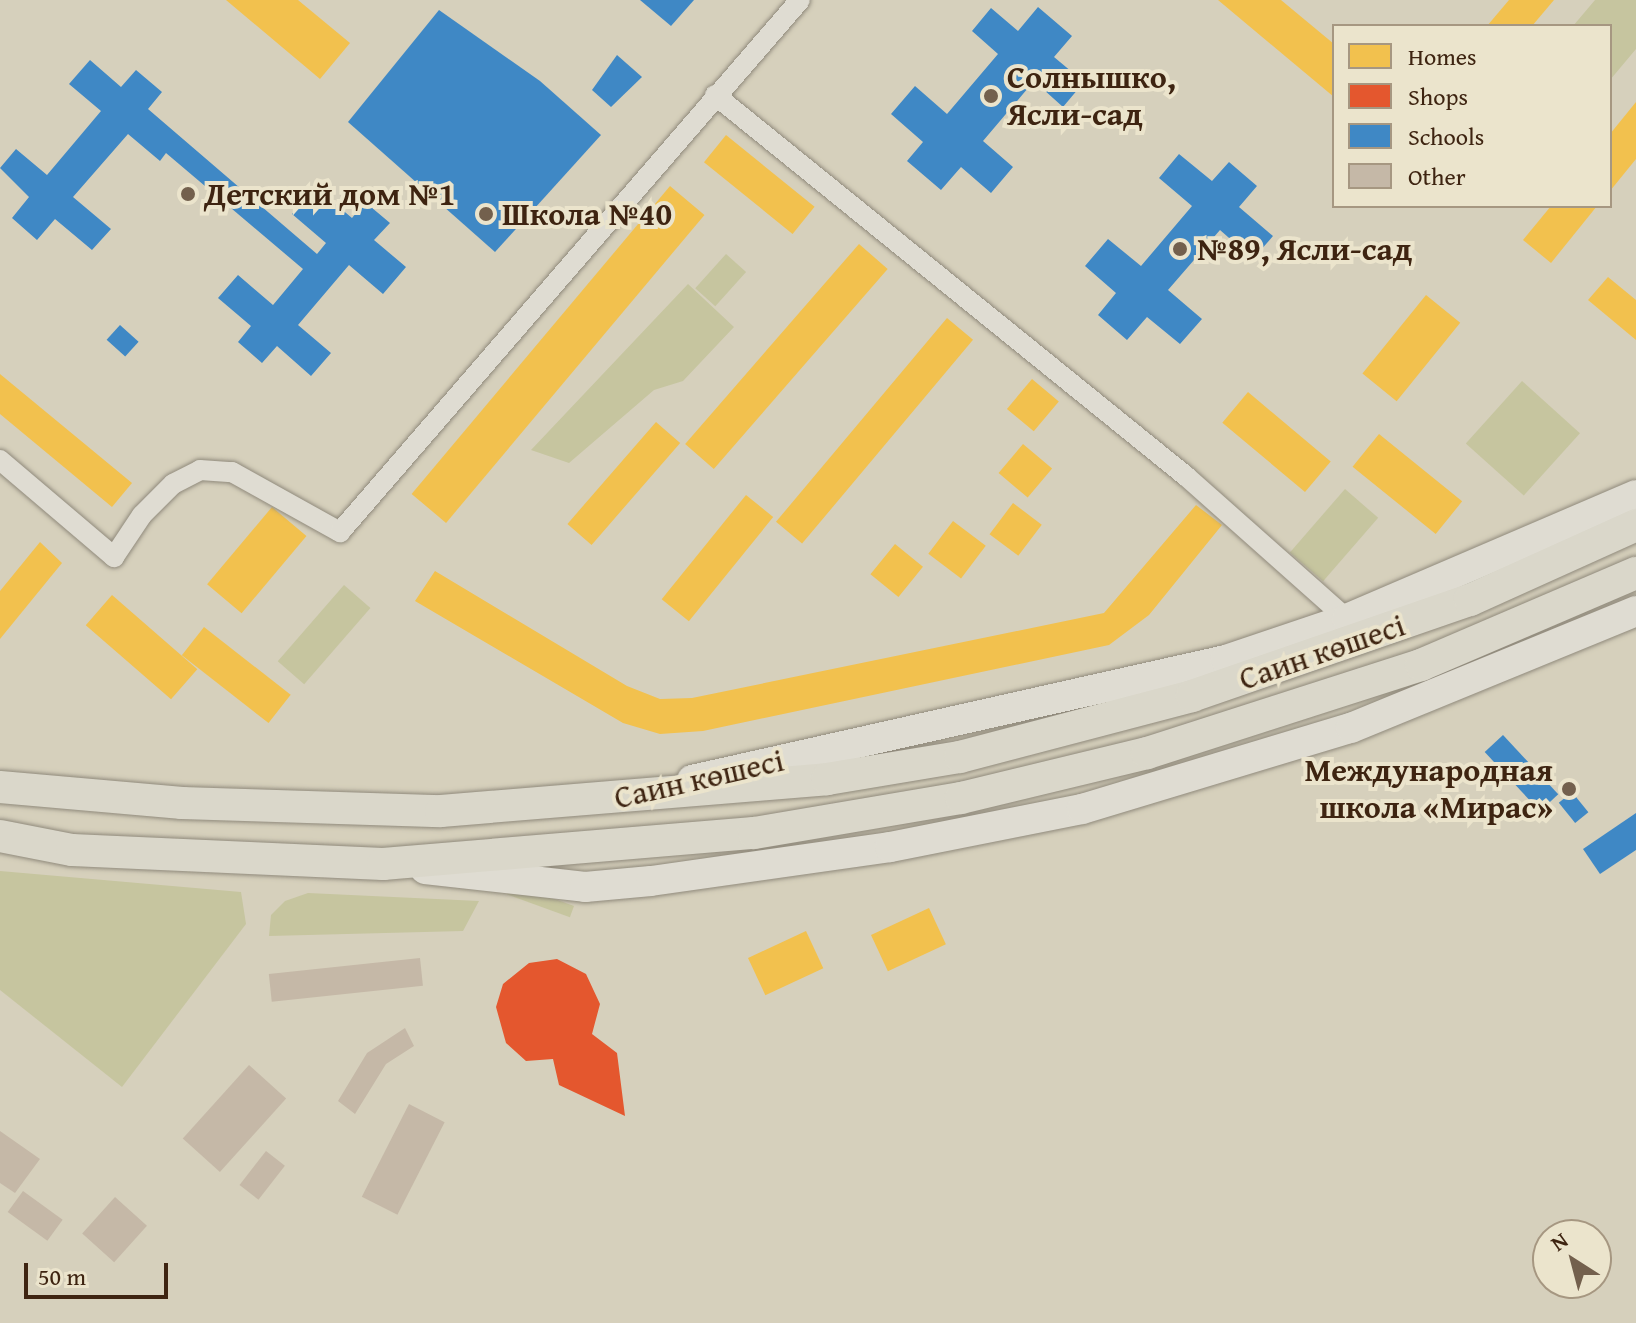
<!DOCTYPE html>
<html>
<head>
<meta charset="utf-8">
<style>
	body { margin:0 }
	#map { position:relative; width:1636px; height:1323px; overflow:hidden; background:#d6d0bc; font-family:"Gentium Book Plus",serif }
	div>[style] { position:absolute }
	.green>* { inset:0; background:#c6c59f; transform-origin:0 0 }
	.homes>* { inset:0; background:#f2c14e; transform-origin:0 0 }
	.shops>* { inset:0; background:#e4572e }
	.schools>* { inset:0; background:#3f88c5; transform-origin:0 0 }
	.building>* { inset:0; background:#c5b8a7; transform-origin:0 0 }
	.roads { filter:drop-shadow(0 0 2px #908a7c) drop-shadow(0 0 2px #908a7c) }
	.street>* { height:20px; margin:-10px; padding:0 10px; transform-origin:10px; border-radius:10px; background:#dfdcd2 }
	.secondary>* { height:30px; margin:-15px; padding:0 15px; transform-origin:15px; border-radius:15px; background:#dfdcd2 }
	.primary>* { height:32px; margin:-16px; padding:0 16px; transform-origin:16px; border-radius:16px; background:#dad7ca }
	.dots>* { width:22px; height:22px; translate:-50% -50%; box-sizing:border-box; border:4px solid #ebe4cc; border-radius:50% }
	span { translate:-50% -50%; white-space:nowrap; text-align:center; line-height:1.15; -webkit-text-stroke:8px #ebe4cc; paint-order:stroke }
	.poi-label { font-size:32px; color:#3e2411; font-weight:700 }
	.left { translate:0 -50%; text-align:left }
	.right { translate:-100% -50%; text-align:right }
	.street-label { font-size:32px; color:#3e2411 }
	.legend { position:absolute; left:1332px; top:24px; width:280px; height:184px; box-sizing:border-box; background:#ebe4cc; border:2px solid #a69781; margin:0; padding:10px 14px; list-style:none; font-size:24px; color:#3e2411 }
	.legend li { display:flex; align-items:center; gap:16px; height:40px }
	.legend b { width:40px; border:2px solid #a69781 }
	.north { position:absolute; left:1532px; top:1219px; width:80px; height:80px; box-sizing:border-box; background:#ebe4cc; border:2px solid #a69781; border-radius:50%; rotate:324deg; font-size:22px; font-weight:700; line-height:32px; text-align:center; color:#3e2411 }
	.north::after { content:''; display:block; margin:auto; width:28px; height:36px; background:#73604d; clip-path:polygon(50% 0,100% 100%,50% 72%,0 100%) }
	.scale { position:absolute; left:24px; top:1263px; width:144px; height:36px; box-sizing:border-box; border:4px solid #3e2411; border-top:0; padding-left:10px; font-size:24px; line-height:28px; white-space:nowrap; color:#3e2411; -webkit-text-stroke:6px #ebe4cc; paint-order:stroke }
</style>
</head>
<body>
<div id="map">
	<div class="green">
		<i style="clip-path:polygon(1595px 0,1636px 0,1636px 49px,1610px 80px,1610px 26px,1573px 26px)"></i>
		<i style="left:726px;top:254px;width:27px;height:46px;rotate:42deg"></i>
		<i style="clip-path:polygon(688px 284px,734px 327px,683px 381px,654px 390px,569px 463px,531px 450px)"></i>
		<i style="left:1522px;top:381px;width:78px;height:84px;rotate:42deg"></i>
		<i style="left:1345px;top:489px;width:44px;height:84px;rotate:41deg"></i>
		<i style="left:344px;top:585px;width:35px;height:101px;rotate:41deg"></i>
		<i style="clip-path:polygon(0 871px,241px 892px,246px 924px,122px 1087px,0 990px)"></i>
		<i style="clip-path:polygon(308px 893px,479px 901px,463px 931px,269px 936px,271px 915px,285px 901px)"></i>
		<i style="left:574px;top:906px;width:12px;height:67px;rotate:110deg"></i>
	</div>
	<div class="homes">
		<i style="clip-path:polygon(226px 0,298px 0,350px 43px,320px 79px)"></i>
		<i style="clip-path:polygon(1218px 0,1281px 0,1334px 44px,1334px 97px)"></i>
		<i style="clip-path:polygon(1509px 0,1554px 0,1532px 26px,1487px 26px)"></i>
		<i style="clip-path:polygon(1636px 102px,1636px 159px,1610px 191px,1610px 134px)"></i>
		<i style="left:726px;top:135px;width:114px;height:35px;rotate:39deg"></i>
		<i style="left:670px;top:186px;width:45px;height:402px;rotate:40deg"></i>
		<i style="clip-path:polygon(1551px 206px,1597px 206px,1551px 263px,1523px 240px)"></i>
		<i style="left:859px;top:244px;width:38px;height:265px;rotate:41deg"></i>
		<i style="clip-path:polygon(1608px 277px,1636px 300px,1636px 340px,1588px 300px)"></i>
		<i style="left:1426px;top:295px;width:44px;height:101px;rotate:39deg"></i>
		<i style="left:947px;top:318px;width:34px;height:266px;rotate:40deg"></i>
		<i style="clip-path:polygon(0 374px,132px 483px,112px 507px,0 414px)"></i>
		<i style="left:1032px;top:379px;width:35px;height:39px;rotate:40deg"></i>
		<i style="left:1248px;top:392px;width:108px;height:40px;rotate:40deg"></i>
		<i style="left:656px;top:422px;width:32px;height:135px;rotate:41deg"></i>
		<i style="left:1379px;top:434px;width:107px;height:42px;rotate:39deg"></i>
		<i style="left:1023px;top:444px;width:38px;height:38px;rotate:40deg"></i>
		<i style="left:746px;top:495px;width:35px;height:134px;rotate:39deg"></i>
		<i style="left:1013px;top:503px;width:36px;height:39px;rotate:37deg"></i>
		<i style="clip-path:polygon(1196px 505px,1222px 525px,1149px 615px,1109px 645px,703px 731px,660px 734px,623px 723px,415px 601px,435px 571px,627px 686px,660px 699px,692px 698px,1104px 613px)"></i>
		<i style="left:272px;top:507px;width:45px;height:101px;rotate:40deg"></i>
		<i style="left:953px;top:521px;width:41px;height:41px;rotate:37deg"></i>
		<i style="clip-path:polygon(40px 542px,62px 563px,0 639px,0 591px)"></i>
		<i style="left:895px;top:544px;width:36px;height:39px;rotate:39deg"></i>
		<i style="left:112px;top:595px;width:113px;height:40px;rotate:41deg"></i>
		<i style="left:204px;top:627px;width:110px;height:36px;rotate:38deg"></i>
		<i style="left:929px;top:908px;width:40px;height:64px;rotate:65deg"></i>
		<i style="left:806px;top:931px;width:41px;height:64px;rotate:65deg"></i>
	</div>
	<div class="shops">
		<i style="clip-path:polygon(557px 959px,586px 974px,600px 1004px,592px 1034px,617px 1053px,625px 1116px,559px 1085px,553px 1059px,526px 1061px,506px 1043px,496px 1007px,503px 984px,529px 963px)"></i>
	</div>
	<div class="schools">
		<i style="clip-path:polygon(640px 0,694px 0,671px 26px)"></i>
		<i style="clip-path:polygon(1038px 7px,1072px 36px,1054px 57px,1084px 82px,1063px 107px,1034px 81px,983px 141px,1013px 167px,991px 193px,961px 167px,941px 190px,907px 161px,923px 142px,891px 114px,915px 86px,947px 114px,998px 54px,972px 31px,991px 8px,1018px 31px)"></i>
		<i style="clip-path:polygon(439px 10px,540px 81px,601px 135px,495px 252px,348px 122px)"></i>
		<i style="clip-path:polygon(617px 55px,642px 77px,611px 107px,592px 90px)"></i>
		<i style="clip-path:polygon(90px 60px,121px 87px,136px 70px,162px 92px,148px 109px,317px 254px,326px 243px,292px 214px,315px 187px,352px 218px,365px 202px,390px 223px,374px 240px,406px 267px,383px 294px,349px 265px,298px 325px,331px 353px,311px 376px,277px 346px,262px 363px,238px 342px,251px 326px,218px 298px,238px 275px,273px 305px,303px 269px,166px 153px,160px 161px,128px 134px,73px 197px,111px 229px,92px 250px,55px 219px,37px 240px,12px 218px,29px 197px,0 168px,16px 149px,47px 175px,101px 111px,69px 84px)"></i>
		<i style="clip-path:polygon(1179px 154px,1212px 181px,1229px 162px,1257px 186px,1239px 207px,1273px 236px,1253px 259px,1220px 230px,1168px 290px,1202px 319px,1180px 344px,1147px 317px,1127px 340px,1098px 315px,1116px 293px,1085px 266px,1108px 239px,1141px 266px,1192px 206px,1159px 178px)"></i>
		<i style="left:120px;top:325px;width:25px;height:20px;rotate:42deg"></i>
		<i style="left:1503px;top:735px;width:81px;height:25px;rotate:47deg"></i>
		<i style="left:1572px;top:792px;width:26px;height:17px;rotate:51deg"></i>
		<i style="clip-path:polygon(1636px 813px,1636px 850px,1600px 874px,1583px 849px)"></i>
	</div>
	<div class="building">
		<i style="left:420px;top:958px;width:28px;height:152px;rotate:84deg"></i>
		<i style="clip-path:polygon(405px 1028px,414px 1046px,386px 1064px,355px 1114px,338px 1101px,367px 1053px)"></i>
		<i style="left:249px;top:1065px;width:50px;height:99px;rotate:42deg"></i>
		<i style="left:409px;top:1104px;width:40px;height:104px;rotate:27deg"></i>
		<i style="clip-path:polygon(0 1131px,40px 1159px,15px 1193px,0 1183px)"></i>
		<i style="left:266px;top:1151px;width:24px;height:43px;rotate:38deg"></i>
		<i style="left:23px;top:1191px;width:49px;height:26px;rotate:36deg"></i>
		<i style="left:115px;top:1197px;width:43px;height:49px;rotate:42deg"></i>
	</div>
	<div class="roads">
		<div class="street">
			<i style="left:715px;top:95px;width:607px;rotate:38.98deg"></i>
			<i style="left:1187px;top:477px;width:214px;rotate:41.6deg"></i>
			<i style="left:0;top:460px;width:150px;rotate:40.4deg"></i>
			<i style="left:114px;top:557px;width:50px;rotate:-56.3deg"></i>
			<i style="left:142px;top:515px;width:44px;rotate:-45deg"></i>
			<i style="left:173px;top:484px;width:30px;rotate:-27deg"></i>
			<i style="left:200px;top:470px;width:32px;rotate:4deg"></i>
			<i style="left:232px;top:472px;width:124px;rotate:29.1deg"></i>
			<i style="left:340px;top:532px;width:703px;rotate:-49.15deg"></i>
		</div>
		<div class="secondary">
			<i style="left:692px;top:780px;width:547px;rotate:-12.67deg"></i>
			<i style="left:1226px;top:660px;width:128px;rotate:-18.7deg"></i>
			<i style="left:1347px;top:619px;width:314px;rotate:-23.2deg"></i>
			<i style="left:425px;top:869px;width:161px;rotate:6.4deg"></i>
			<i style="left:585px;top:887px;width:66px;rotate:-5.2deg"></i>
			<i style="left:651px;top:881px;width:241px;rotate:-8.1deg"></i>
			<i style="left:890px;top:847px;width:196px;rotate:-11.2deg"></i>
			<i style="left:1082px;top:809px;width:281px;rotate:-16.8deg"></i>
			<i style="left:1351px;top:728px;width:308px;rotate:-22.3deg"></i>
		</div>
		<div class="primary">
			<i style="left:0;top:787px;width:183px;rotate:5deg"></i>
			<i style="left:182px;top:803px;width:259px;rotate:1.8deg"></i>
			<i style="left:441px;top:811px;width:387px;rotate:-4.7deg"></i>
			<i style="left:827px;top:779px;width:135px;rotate:-9.4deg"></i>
			<i style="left:960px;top:757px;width:240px;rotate:-14.7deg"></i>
			<i style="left:1192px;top:696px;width:294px;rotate:-19.1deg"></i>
			<i style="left:1470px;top:600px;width:182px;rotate:-24.3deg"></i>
			<i style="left:0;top:836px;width:73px;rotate:11deg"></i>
			<i style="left:72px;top:850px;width:311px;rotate:2.6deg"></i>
			<i style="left:383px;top:864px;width:372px;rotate:-4.8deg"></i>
			<i style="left:754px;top:833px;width:210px;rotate:-9.6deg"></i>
			<i style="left:961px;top:798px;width:191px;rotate:-13.6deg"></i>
			<i style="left:1147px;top:753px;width:288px;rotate:-17.8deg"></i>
			<i style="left:1421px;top:665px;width:234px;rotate:-23.2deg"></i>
		</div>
	</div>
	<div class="dots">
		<i style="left:991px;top:96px;background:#73604d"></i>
		<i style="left:188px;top:194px;background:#73604d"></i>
		<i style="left:486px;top:214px;background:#73604d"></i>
		<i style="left:1180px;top:249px;background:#73604d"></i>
		<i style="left:1569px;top:789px;background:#73604d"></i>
	</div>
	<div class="poi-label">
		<span class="left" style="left:1007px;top:96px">Солнышко,<br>Ясли-сад</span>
		<span class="left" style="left:204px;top:194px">Детский дом №1</span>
		<span class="left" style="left:502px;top:214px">Школа №40</span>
		<span class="left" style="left:1196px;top:249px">№89, Ясли-сад</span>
		<span class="right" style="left:1553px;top:789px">Международная<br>школа «Мирас»</span>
	</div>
	<div class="street-label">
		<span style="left:1322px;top:652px;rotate:-19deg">Саин көшесі</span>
		<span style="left:699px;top:779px;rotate:-13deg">Саин көшесі</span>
	</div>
	<ul class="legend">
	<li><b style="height:22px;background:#f2c14e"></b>Homes</li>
	<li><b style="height:22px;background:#e4572e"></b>Shops</li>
	<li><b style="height:22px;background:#3f88c5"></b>Schools</li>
	<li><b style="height:22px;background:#c5b8a7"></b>Other</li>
	</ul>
	<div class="north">N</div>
	<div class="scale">50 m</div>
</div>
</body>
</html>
